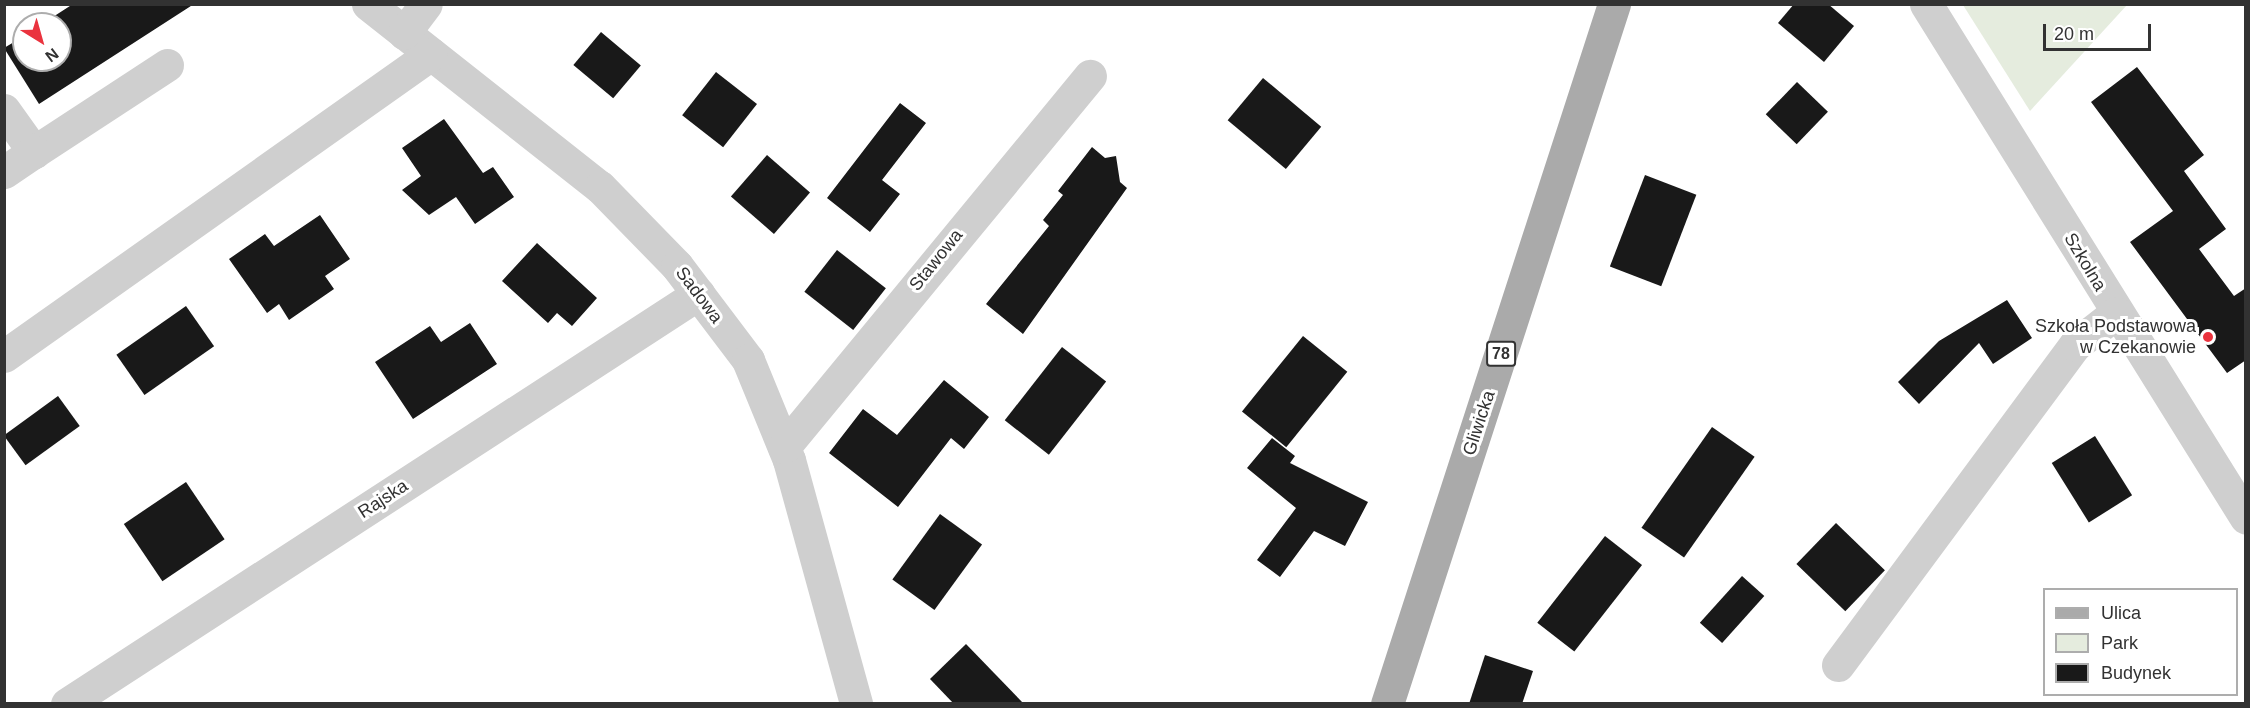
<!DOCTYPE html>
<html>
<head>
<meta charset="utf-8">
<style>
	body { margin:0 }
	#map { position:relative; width:2250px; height:708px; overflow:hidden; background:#fff; font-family:Arial,sans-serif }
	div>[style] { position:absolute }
	.green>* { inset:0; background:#e5ecde }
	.building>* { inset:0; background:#191919; transform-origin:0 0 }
	.minor>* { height:33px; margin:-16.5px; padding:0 16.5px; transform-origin:16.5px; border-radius:16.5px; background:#cfcfcf }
	.major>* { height:33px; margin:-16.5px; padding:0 16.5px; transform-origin:16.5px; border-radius:16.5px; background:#aaa }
	.dots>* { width:16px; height:16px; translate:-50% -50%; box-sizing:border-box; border:3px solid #fff; border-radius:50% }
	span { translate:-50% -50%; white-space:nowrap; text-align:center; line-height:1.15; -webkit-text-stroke:6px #fff; paint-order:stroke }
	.shield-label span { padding:2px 4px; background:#fff; border:2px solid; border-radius:4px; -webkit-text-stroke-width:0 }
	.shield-label { font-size:16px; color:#323232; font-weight:700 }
	.street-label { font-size:18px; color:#323232 }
	.poi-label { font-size:18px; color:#323232 }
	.right { translate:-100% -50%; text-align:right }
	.frame { position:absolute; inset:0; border:6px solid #323232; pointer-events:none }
	.legend { position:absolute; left:2043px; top:588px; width:195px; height:108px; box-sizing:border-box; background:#fff; border:2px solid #adadad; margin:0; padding:8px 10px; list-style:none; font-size:18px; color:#323232 }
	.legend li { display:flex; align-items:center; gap:12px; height:30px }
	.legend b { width:30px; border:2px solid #adadad }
	.north { position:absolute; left:12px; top:12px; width:60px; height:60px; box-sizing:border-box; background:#fff; border:2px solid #adadad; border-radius:50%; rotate:143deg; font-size:16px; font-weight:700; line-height:24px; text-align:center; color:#323232 }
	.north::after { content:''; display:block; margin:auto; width:21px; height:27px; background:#ea333e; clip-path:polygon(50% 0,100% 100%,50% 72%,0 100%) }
	.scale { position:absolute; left:2043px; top:24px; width:108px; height:27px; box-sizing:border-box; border:3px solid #323232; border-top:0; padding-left:8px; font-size:18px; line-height:21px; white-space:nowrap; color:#323232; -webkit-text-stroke:4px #fff; paint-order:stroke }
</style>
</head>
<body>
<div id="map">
	<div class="green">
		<i style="clip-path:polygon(1963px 5px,2127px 5px,2030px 111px)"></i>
	</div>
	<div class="building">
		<i style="clip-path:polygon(73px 4px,194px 4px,39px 104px,4px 48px,24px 36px,24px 60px,60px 60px,60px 24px,42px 24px)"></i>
		<i style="clip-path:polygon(1794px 4px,1828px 4px,1854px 26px,1824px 62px,1778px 23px)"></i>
		<i style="left:601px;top:32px;width:52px;height:43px;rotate:40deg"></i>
		<i style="clip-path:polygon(2137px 67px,2204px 155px,2184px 171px,2226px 229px,2199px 249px,2234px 296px,2246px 288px,2246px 360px,2227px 373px,2130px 242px,2173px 211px,2091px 102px)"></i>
		<i style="left:716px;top:72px;width:52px;height:55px;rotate:38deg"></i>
		<i style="left:1263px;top:78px;width:76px;height:55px;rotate:40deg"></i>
		<i style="left:1797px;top:82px;width:43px;height:45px;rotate:44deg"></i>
		<i style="clip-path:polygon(900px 103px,926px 123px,882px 180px,900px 194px,870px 232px,827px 198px)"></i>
		<i style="clip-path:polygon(444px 119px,483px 173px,493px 167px,514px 197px,475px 224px,456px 197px,429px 215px,402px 190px,421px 176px,402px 148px)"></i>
		<i style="clip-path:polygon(1092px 147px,1105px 158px,1116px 156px,1120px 182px,1127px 188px,1023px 334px,986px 304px,1049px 226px,1043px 220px,1063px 195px,1058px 191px)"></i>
		<i style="left:767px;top:155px;width:57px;height:55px;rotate:41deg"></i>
		<i style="left:1645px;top:175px;width:55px;height:98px;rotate:21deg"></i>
		<i style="clip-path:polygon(320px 215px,350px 259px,325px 276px,334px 289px,289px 320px,279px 304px,267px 313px,229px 259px,265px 234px,274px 246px)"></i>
		<i style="clip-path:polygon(537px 243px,597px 298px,572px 326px,557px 313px,548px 323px,502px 281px)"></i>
		<i style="left:837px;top:250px;width:62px;height:53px;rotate:38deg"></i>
		<i style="clip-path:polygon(2007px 300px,2032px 338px,1993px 364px,1979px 343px,1919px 404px,1898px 382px,1939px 341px)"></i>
		<i style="left:186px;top:306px;width:49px;height:85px;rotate:55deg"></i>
		<i style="clip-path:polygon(470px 323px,497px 364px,413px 419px,375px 362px,430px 326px,441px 342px)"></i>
		<i style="left:1303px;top:336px;width:57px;height:97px;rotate:39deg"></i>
		<i style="left:1062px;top:347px;width:56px;height:93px;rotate:38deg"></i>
		<i style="clip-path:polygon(944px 380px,989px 417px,964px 449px,951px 438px,898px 507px,829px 453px,863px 409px,897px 435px)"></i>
		<i style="left:58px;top:396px;width:37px;height:67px;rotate:54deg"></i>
		<i style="left:1712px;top:427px;width:52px;height:123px;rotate:35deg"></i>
		<i style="left:2095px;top:436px;width:70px;height:51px;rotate:58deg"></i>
		<i style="clip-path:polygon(1272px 438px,1295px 456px,1290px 463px,1368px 502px,1345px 546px,1314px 531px,1280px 577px,1257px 560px,1296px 508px,1247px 468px)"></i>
		<i style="left:186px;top:482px;width:69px;height:75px;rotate:56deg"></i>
		<i style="left:940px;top:514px;width:52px;height:81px;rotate:36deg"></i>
		<i style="left:1836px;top:523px;width:68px;height:57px;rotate:44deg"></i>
		<i style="left:1605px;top:536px;width:47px;height:110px;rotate:38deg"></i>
		<i style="left:1742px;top:576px;width:30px;height:63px;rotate:42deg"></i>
		<i style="clip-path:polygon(966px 644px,1024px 704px,954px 704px,930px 679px)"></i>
		<i style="clip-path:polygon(1485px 655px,1533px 671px,1522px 704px,1469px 704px)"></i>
	</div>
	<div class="minor">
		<i style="left:368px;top:4px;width:295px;rotate:38.3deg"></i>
		<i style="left:600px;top:187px;width:110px;rotate:45.7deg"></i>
		<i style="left:677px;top:266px;width:118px;rotate:52.9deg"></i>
		<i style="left:748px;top:360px;width:108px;rotate:67.7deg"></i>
		<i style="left:789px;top:460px;width:253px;rotate:74.6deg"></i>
		<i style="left:1926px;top:4px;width:605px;rotate:58.09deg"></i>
		<i style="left:404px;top:33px;width:36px;rotate:-53deg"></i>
		<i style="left:4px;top:110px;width:52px;rotate:54.5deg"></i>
		<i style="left:34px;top:152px;width:159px;rotate:-33.2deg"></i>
		<i style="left:4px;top:172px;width:36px;rotate:-34deg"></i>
		<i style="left:4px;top:356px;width:523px;rotate:-35.27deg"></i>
		<i style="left:784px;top:447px;width:481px;rotate:-50.5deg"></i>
		<i style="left:1838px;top:665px;width:398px;rotate:-53.5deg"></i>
		<i style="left:2075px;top:345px;width:52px;rotate:-38deg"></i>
		<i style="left:67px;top:704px;width:753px;rotate:-33.01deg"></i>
	</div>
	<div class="major">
		<i style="left:1387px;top:704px;width:736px;rotate:-72.03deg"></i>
	</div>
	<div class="dots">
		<i style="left:2208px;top:337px;background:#ea333e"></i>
	</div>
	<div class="shield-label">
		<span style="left:1501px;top:354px">78</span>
	</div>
	<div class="street-label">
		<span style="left:936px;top:260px;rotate:-51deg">Stawowa</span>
		<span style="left:2085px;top:262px;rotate:59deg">Szkolna</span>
		<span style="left:699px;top:295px;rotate:53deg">Sadowa</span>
		<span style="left:1479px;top:423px;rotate:-72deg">Gliwicka</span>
		<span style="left:383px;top:499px;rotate:-33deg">Rajska</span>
	</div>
	<div class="poi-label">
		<span class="right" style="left:2196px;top:337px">Szkoła Podstawowa<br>w Czekanowie</span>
	</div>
	<div class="frame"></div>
	<ul class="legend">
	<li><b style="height:8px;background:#aaa"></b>Ulica</li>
	<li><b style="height:16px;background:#e5ecde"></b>Park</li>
	<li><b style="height:16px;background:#191919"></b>Budynek</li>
	</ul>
	<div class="north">N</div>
	<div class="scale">20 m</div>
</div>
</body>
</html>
